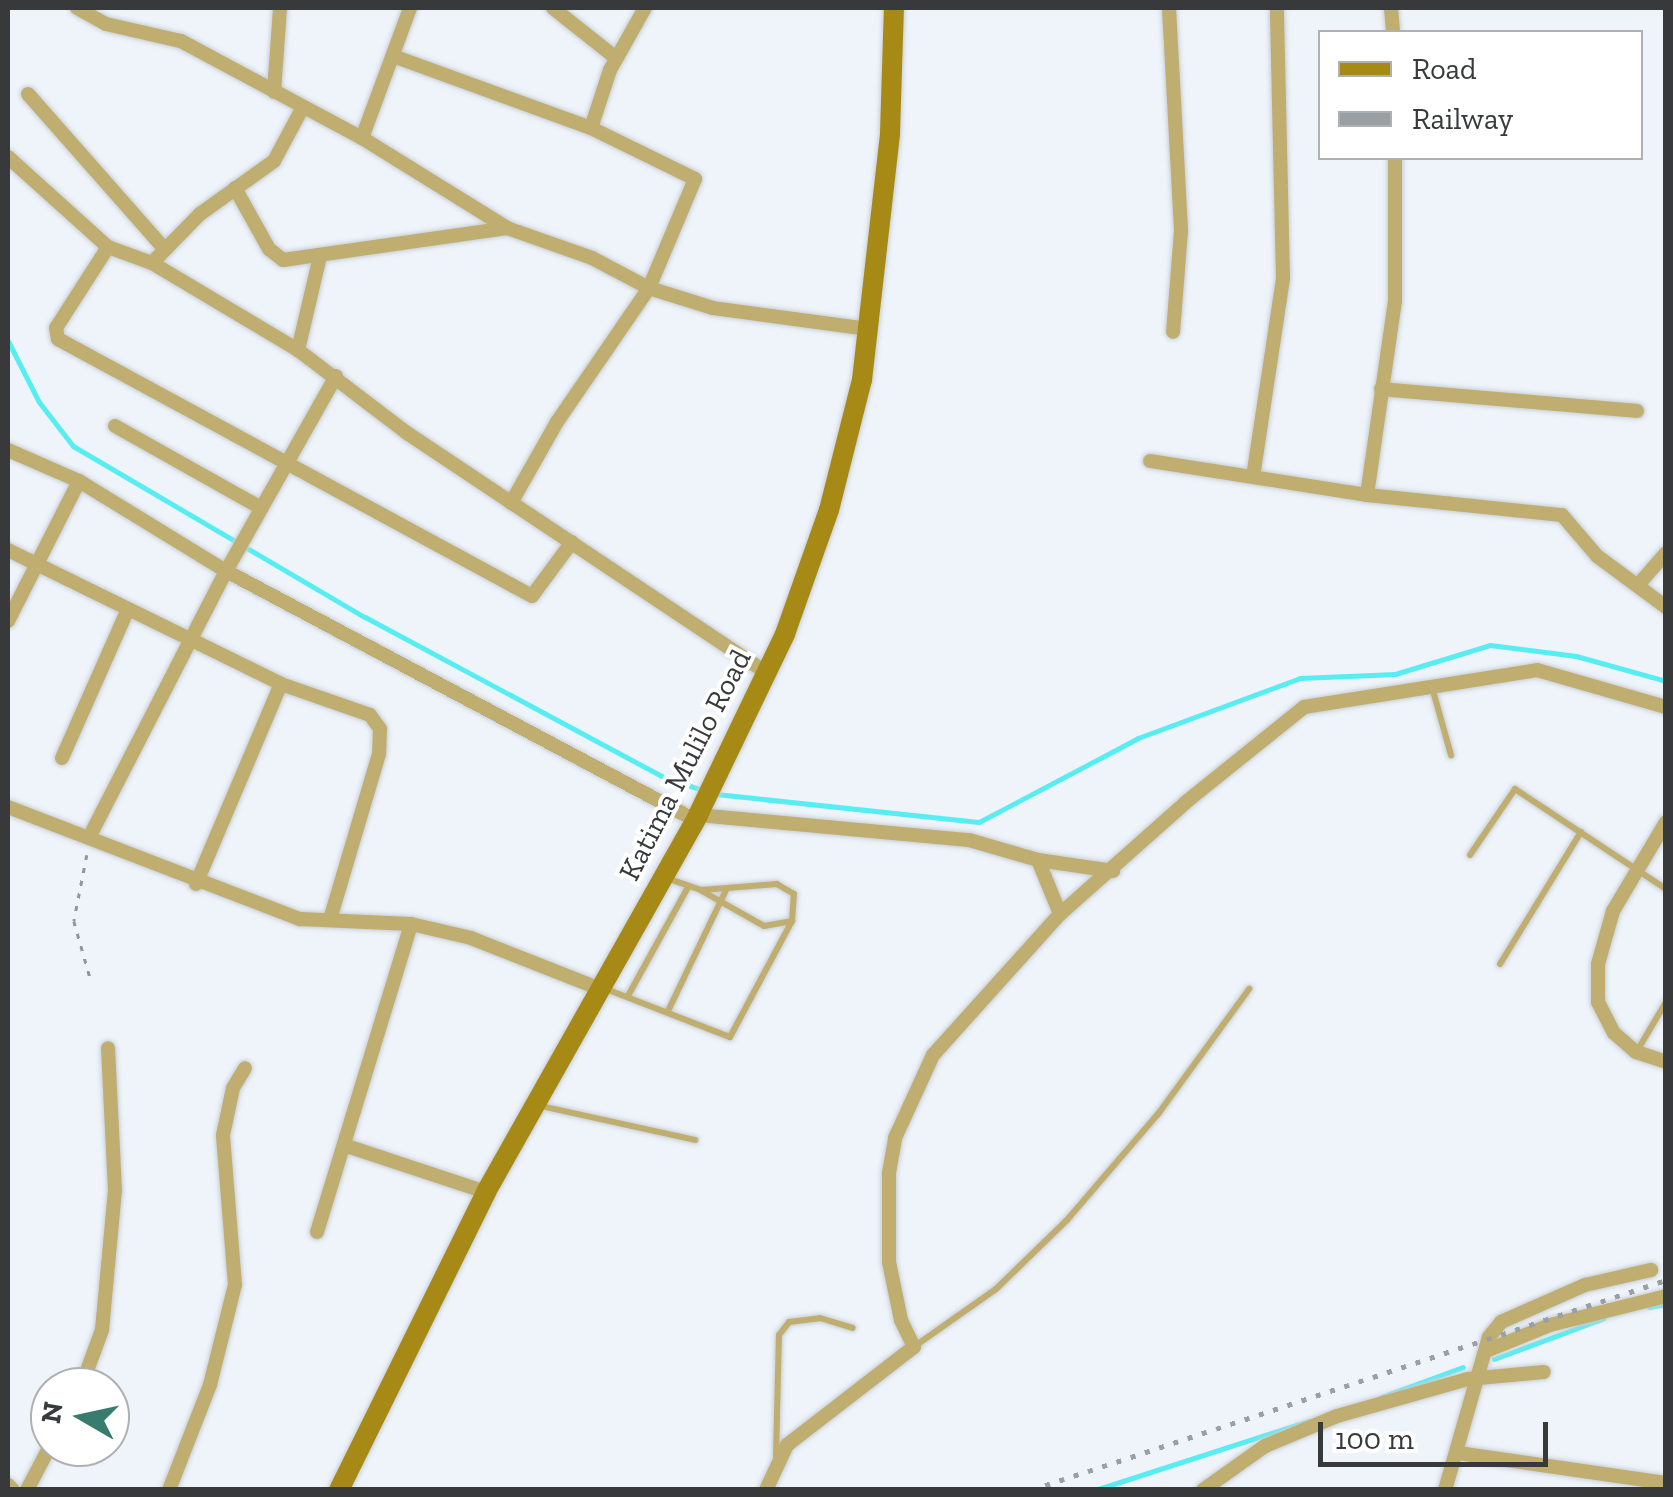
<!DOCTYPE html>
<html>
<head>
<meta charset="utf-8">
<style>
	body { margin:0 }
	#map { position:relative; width:1673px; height:1497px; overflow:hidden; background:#eef4fa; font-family:"Zilla Slab",serif }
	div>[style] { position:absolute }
	.stream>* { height:5px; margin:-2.5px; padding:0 2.5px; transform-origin:2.5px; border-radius:2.5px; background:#57edf3 }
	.path>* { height:2.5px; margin-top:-1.25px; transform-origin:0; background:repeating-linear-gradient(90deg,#92969a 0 5px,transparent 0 13px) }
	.roads { filter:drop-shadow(0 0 2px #c9cfd4) drop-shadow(0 0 2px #c9cfd4) }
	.service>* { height:6px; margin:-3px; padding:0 3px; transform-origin:3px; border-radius:3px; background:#c0ad70 }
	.minor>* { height:14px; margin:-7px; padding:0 7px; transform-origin:7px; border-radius:7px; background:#c0ad70 }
	.secondary>* { height:20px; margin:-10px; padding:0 10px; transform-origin:10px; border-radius:10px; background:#a68a15 }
	.rail>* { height:5px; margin-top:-2.5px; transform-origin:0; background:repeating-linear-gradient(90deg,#9a9fa3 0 5px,transparent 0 15px) }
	span { translate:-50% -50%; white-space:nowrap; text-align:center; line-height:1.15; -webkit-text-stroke:8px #fff; paint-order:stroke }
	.street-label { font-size:30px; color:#37393b }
	.frame { position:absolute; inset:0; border:10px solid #37393b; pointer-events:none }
	.legend { position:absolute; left:1318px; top:30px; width:325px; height:130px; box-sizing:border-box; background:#fff; border:2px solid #afb0b1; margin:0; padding:12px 18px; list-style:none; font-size:30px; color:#37393b }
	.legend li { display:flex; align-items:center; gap:20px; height:50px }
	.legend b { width:50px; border:2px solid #afb0b1 }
	.north { position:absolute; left:30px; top:1367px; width:100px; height:100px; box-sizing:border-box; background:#fff; border:2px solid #afb0b1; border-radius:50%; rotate:279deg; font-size:28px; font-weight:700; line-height:40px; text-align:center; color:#37393b }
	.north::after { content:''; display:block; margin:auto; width:35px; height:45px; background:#387c6f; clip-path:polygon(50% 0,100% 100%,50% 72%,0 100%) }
	.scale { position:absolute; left:1318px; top:1422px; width:230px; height:45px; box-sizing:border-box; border:5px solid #37393b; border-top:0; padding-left:12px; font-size:30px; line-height:35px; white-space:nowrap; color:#37393b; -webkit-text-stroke:8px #fff; paint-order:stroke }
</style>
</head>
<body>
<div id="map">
	<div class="stream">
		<i style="left:8px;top:341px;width:68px;rotate:63.1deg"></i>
		<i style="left:39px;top:402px;width:56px;rotate:52.3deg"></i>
		<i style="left:73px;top:446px;width:338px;rotate:30.4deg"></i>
		<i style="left:365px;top:617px;width:336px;rotate:28.2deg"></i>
		<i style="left:661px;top:776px;width:46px;rotate:18.8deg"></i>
		<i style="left:716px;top:794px;width:264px;rotate:6.1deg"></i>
		<i style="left:979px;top:822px;width:180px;rotate:-27.8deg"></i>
		<i style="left:1138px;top:738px;width:173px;rotate:-20.3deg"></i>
		<i style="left:1300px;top:678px;width:95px;rotate:-2.4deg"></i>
		<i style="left:1395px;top:674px;width:99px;rotate:-17deg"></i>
		<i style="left:1490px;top:645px;width:87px;rotate:7.3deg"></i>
		<i style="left:1576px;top:656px;width:93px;rotate:15.5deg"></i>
		<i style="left:1649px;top:1307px;width:17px;rotate:-10deg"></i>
		<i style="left:1494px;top:1359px;width:117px;rotate:-20.4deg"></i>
		<i style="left:1381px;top:1397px;width:87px;rotate:-20.1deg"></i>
		<i style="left:1095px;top:1490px;width:225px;rotate:-17.9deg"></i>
	</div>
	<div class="path">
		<i style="left:87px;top:855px;width:67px;rotate:101.1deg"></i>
		<i style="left:74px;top:921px;width:58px;rotate:74.1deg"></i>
	</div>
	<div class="roads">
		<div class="service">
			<i style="left:1432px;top:687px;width:71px;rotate:74.4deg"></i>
			<i style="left:1470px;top:855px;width:80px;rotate:-55.7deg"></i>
			<i style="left:1515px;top:789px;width:181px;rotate:33.5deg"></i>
			<i style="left:702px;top:891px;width:71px;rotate:29.4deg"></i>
			<i style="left:764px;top:926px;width:28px;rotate:-10deg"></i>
			<i style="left:1500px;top:964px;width:155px;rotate:-58.5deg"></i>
			<i style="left:606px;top:989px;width:133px;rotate:21.2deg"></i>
			<i style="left:730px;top:1037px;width:132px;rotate:-61.9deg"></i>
			<i style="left:792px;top:921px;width:27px;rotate:-86deg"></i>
			<i style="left:794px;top:894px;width:20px;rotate:-150deg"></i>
			<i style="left:777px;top:884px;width:76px;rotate:175.5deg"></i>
			<i style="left:701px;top:890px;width:34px;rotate:-161deg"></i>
			<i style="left:629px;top:994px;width:122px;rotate:-61.1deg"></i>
			<i style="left:669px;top:1009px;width:132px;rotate:-64.4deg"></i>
			<i style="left:1637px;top:1051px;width:57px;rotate:-59.4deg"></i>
			<i style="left:541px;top:1106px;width:158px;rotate:12.4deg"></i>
			<i style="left:915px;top:1346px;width:99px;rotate:-35.1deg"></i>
			<i style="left:996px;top:1289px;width:99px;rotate:-44.2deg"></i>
			<i style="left:1067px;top:1220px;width:140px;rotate:-49.4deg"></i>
			<i style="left:1158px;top:1114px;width:155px;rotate:-53.9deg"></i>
			<i style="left:776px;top:1456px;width:121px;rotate:-88.6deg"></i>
			<i style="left:779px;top:1335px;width:16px;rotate:-52deg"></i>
			<i style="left:789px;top:1322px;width:31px;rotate:-7deg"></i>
			<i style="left:820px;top:1318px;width:34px;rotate:17deg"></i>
		</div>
		<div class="minor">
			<i style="left:77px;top:8px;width:33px;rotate:29deg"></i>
			<i style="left:106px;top:24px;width:77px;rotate:12.8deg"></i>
			<i style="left:181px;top:41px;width:205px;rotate:28.2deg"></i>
			<i style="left:362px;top:138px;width:171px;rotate:31.8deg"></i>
			<i style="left:507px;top:228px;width:90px;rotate:19.4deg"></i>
			<i style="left:592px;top:258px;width:64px;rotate:27.8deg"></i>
			<i style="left:649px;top:288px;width:67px;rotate:17.4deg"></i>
			<i style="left:713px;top:308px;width:157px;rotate:7.7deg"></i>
			<i style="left:553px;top:8px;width:80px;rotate:38.4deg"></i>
			<i style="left:1169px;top:8px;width:223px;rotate:86.9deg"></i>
			<i style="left:1181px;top:231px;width:101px;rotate:94.5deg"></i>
			<i style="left:1391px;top:8px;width:24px;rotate:85deg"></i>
			<i style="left:393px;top:56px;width:211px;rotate:20deg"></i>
			<i style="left:591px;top:128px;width:116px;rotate:26.1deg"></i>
			<i style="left:695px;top:179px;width:118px;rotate:112.9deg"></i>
			<i style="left:649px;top:288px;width:163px;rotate:124.5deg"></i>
			<i style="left:557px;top:422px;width:93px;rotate:119.6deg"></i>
			<i style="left:274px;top:92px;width:84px;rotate:-85.9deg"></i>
			<i style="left:28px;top:94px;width:205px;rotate:48.6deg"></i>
			<i style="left:591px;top:128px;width:61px;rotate:-71.9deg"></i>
			<i style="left:610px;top:70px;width:71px;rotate:-60.6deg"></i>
			<i style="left:362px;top:138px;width:139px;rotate:-69.7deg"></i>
			<i style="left:8px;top:157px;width:135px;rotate:42deg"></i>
			<i style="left:108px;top:247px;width:47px;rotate:20deg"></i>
			<i style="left:152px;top:263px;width:170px;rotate:30.8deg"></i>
			<i style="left:298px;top:350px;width:137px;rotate:37.3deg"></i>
			<i style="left:407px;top:433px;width:433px;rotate:33.7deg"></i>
			<i style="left:235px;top:188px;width:70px;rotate:60.9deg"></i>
			<i style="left:269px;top:249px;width:18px;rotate:38deg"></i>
			<i style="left:283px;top:260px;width:226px;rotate:-8.1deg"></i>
			<i style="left:108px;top:247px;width:96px;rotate:122.7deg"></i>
			<i style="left:56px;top:328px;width:11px;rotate:80deg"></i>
			<i style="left:58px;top:339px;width:539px;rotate:28.47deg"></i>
			<i style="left:532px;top:596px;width:67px;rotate:-53.5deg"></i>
			<i style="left:152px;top:263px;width:69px;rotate:-45.6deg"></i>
			<i style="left:200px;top:214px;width:91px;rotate:-35.6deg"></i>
			<i style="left:274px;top:161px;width:61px;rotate:-61.8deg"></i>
			<i style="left:298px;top:350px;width:97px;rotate:-76.8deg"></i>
			<i style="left:336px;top:376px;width:224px;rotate:119.4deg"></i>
			<i style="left:226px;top:571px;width:531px;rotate:27.96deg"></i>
			<i style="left:1381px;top:389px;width:257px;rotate:4.9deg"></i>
			<i style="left:115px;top:426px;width:167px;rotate:29.3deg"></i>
			<i style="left:8px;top:450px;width:77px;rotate:23.6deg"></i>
			<i style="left:79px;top:481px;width:172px;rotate:31.5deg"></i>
			<i style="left:226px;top:571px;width:296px;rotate:117.2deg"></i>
			<i style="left:1150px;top:461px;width:220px;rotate:8.9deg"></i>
			<i style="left:1367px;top:495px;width:196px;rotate:5.9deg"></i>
			<i style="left:1562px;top:515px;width:54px;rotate:49.5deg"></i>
			<i style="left:1597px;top:556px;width:86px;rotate:36.5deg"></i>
			<i style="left:1253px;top:477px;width:200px;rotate:-81.4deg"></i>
			<i style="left:1283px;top:279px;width:271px;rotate:-91.3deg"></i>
			<i style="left:1367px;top:495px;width:196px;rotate:-81.8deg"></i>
			<i style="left:1395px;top:301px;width:143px;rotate:-90deg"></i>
			<i style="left:8px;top:550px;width:304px;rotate:26.1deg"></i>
			<i style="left:281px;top:684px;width:94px;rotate:19.2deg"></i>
			<i style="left:370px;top:715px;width:17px;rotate:54deg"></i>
			<i style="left:380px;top:729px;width:25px;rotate:92deg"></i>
			<i style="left:379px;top:754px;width:169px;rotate:106.5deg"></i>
			<i style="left:1638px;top:585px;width:43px;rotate:-48.8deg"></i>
			<i style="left:8px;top:621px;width:157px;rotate:-63.1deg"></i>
			<i style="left:62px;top:758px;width:161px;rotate:-66.1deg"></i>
			<i style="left:8px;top:807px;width:313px;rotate:21deg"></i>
			<i style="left:300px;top:919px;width:111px;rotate:2.6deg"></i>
			<i style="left:411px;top:924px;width:62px;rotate:13.1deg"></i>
			<i style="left:471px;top:938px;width:136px;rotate:21.5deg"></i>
			<i style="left:698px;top:815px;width:272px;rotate:5.3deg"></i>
			<i style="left:969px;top:840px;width:72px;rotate:16.2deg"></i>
			<i style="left:1038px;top:860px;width:58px;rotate:67.8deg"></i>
			<i style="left:1666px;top:822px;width:104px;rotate:120.8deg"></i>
			<i style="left:1613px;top:911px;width:55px;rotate:105.8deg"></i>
			<i style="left:1598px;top:964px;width:38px;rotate:90deg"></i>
			<i style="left:1598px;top:1002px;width:35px;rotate:63deg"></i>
			<i style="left:1614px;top:1033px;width:29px;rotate:41deg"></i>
			<i style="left:1636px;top:1052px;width:32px;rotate:18deg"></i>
			<i style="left:1038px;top:860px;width:76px;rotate:8.3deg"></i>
			<i style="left:196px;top:884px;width:217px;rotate:-67deg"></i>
			<i style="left:344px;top:1145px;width:150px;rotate:18.3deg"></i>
			<i style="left:317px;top:1232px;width:322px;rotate:-73deg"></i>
			<i style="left:1486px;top:1351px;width:69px;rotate:-22.1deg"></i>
			<i style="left:1550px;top:1325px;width:120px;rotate:-14deg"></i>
			<i style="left:81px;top:1387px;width:61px;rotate:-69.8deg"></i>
			<i style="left:102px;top:1330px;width:140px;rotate:-84.7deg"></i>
			<i style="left:115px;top:1191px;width:143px;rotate:-92.8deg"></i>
			<i style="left:1458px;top:1453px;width:210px;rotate:8.2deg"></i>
			<i style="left:8px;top:1485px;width:7px;rotate:45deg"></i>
			<i style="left:27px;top:1490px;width:50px;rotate:-62.4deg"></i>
			<i style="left:169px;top:1490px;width:113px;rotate:-68.7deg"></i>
			<i style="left:210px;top:1385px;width:103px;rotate:-76deg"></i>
			<i style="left:235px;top:1285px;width:150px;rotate:-94.6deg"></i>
			<i style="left:223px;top:1135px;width:48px;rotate:-78deg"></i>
			<i style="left:233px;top:1088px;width:23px;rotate:-59deg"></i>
			<i style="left:766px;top:1490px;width:50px;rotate:-65deg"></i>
			<i style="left:787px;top:1445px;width:160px;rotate:-37.7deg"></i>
			<i style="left:914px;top:1347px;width:30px;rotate:-116deg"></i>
			<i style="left:901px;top:1320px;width:59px;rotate:-101.7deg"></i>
			<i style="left:889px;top:1262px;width:89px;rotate:-90deg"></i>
			<i style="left:889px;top:1173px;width:36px;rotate:-80deg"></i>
			<i style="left:895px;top:1138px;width:91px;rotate:-65.4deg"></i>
			<i style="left:933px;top:1055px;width:190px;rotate:-48deg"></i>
			<i style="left:1060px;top:914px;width:169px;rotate:-41.6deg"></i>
			<i style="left:1186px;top:802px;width:151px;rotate:-38.8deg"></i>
			<i style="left:1304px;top:707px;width:236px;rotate:-9deg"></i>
			<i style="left:1537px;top:670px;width:134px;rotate:16deg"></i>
			<i style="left:1203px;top:1490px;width:76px;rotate:-35.4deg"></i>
			<i style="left:1265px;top:1446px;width:78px;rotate:-22.6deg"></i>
			<i style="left:1337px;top:1416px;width:136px;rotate:-15.8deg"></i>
			<i style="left:1468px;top:1379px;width:76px;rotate:-5.3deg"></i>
			<i style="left:1445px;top:1490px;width:159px;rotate:-74deg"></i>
			<i style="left:1489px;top:1337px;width:19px;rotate:-51deg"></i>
			<i style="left:1501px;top:1322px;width:92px;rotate:-23.8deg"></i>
			<i style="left:1585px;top:1285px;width:68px;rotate:-12.8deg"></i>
		</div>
		<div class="secondary">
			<i style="left:339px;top:1490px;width:332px;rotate:-63.7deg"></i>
			<i style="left:486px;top:1192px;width:433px;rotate:-60.6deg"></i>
			<i style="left:698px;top:815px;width:201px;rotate:-64.3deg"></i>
			<i style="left:785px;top:634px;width:132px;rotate:-70.5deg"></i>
			<i style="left:829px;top:510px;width:134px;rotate:-75.8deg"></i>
			<i style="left:862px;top:380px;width:249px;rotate:-83.5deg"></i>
			<i style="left:890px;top:133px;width:125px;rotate:-88.2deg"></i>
		</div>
	</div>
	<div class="rail">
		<i style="left:1031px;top:1490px;width:669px;rotate:-18.3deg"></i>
	</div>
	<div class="street-label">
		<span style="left:685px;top:765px;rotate:-63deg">Katima Mulilo Road</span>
	</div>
	<div class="frame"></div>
	<ul class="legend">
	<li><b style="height:12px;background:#a68a15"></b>Road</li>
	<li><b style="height:12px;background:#9a9fa3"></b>Railway</li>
	</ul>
	<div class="north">N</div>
	<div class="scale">100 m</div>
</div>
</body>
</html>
